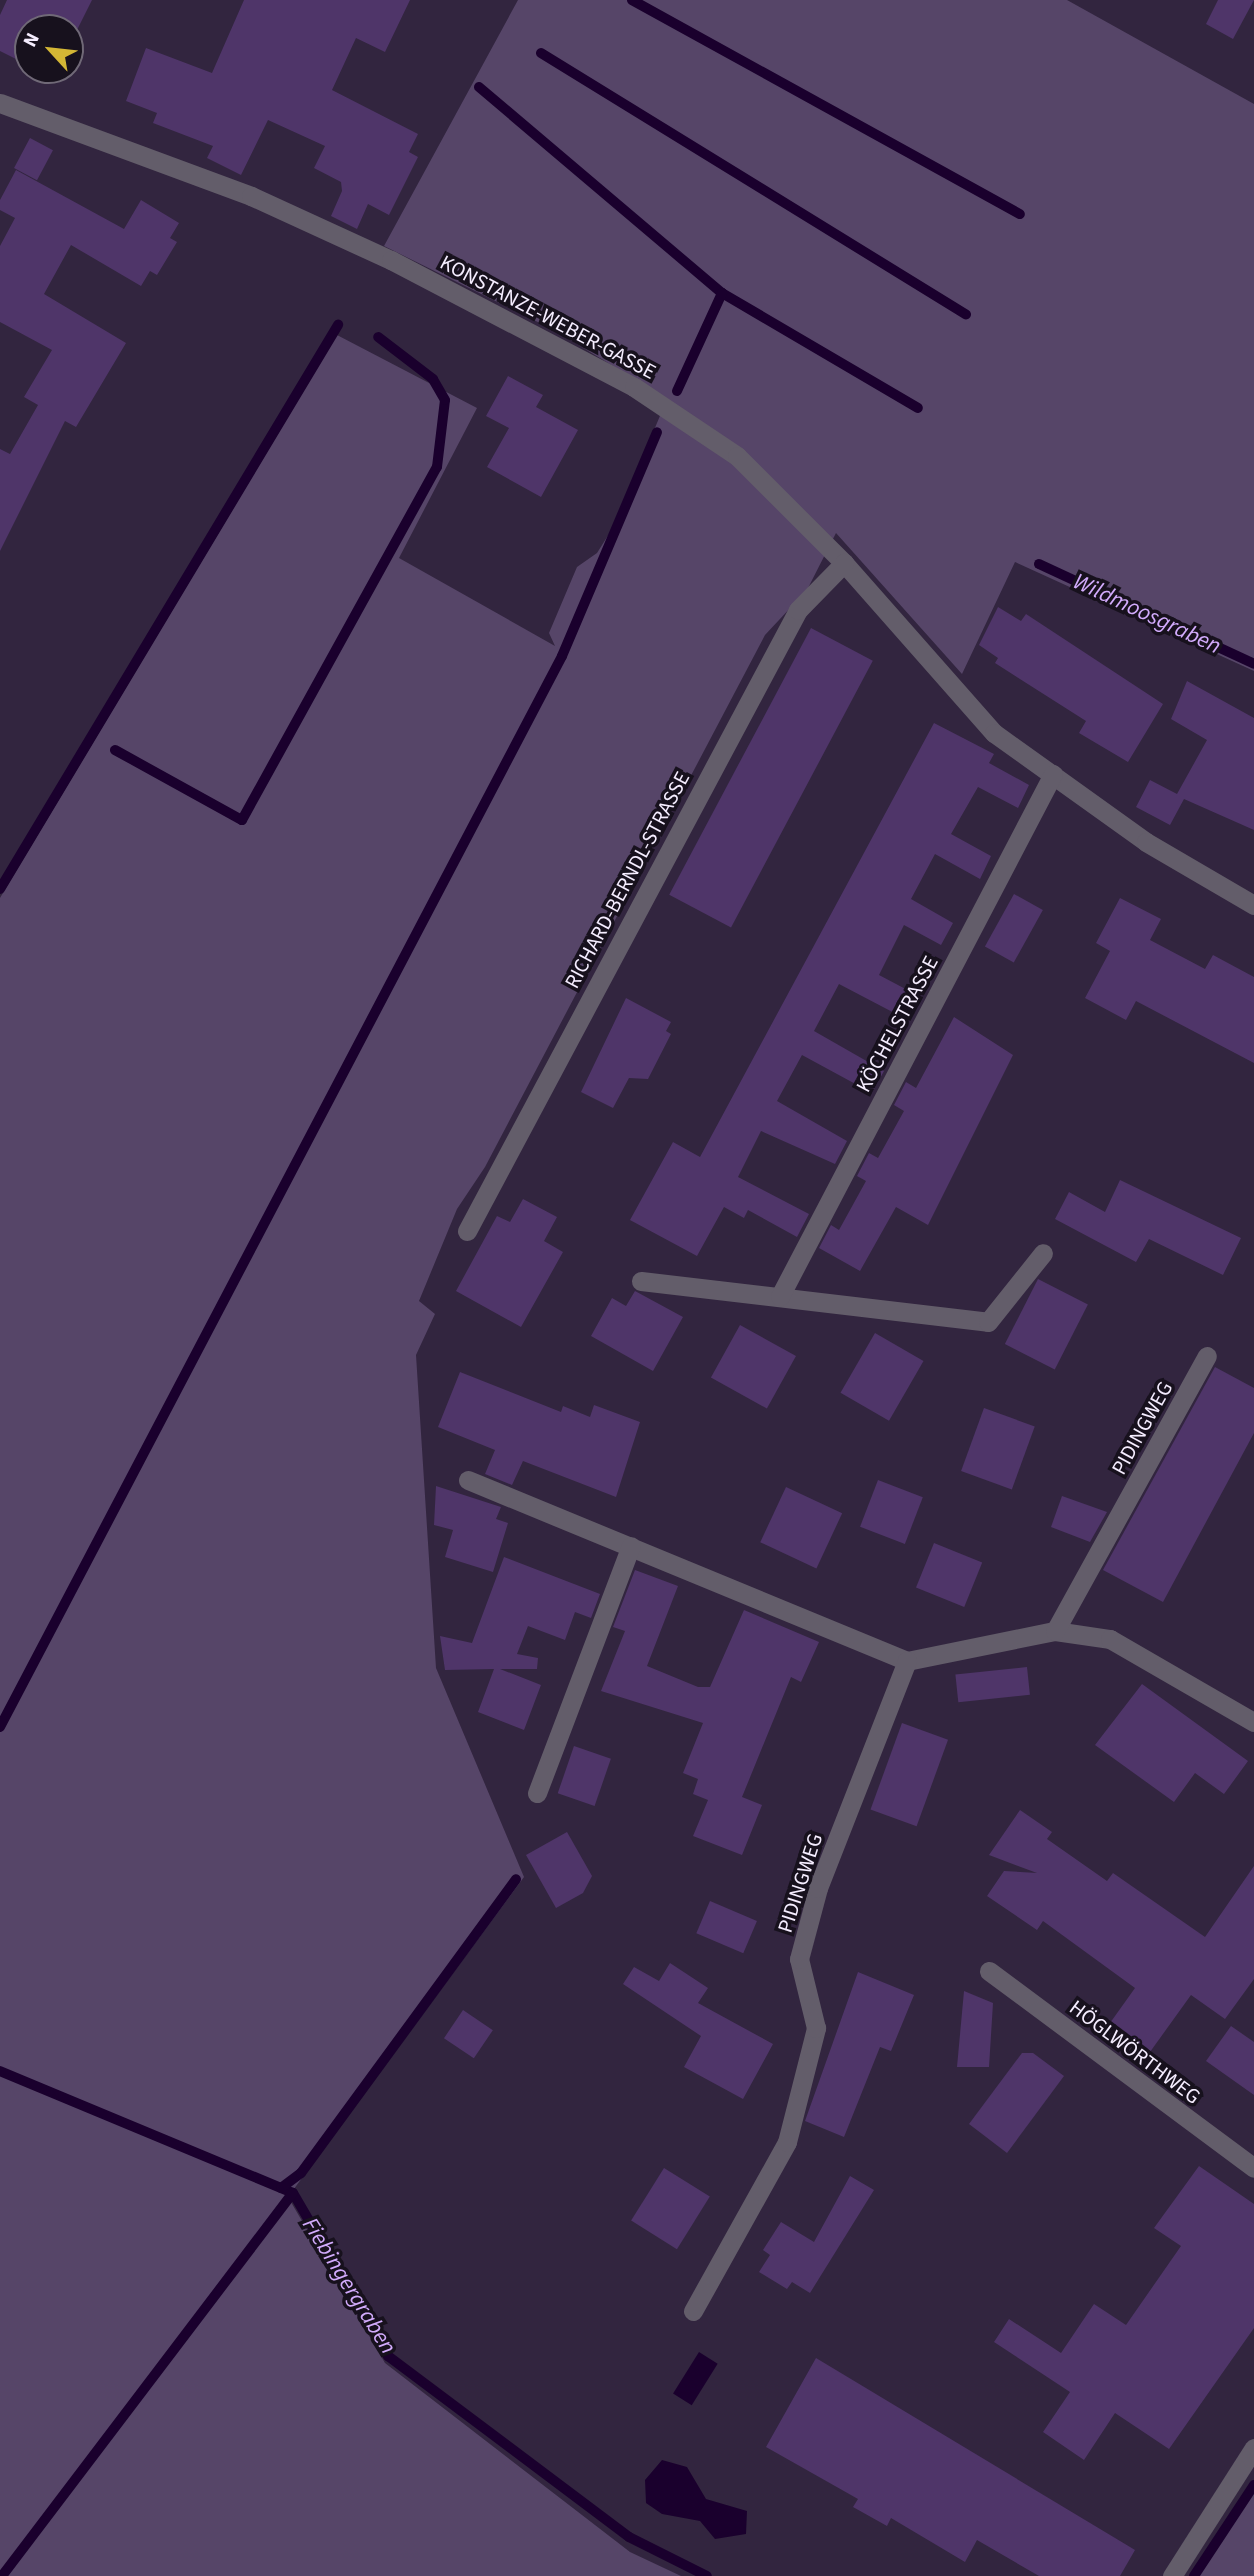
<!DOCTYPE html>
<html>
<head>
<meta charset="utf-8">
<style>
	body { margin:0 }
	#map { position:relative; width:1254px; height:2576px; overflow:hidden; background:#32253f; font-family:"Source Sans 3",sans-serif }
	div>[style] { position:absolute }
	.green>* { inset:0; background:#564568 }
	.water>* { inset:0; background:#1a002d; transform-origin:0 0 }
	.stream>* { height:10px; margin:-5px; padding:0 5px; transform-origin:5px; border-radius:5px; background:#1a002d }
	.building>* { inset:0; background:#4f3569; transform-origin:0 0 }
	.minor>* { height:19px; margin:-9.5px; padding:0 9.5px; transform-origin:9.5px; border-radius:9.5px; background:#635d6a }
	span { translate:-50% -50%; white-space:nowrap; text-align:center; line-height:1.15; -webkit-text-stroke:7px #17111d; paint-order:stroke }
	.street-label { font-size:21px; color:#f5edff }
	.water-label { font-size:23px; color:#d2abfc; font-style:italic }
	.north { position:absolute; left:14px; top:14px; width:70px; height:70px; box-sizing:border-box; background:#17111d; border:2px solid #706977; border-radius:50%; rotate:297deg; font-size:19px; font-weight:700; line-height:28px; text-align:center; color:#f5edff }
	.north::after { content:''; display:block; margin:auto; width:24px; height:32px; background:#d3b635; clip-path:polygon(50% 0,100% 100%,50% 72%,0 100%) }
</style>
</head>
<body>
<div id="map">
	<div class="green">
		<i style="clip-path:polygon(518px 0,1067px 0,1254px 104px,1254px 671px,1015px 562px,962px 674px,836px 533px,807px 590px,765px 635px,485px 1167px,457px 1209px,419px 1301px,435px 1314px,416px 1355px,436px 1668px,524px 1877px,288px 2197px,385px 2363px,630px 2552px,681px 2576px,0 2576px,0 898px,337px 335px,477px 408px,399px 558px,555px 646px,549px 633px,577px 567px,597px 553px,614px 526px,667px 399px,554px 330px,384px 246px)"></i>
		<i style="clip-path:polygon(1254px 2481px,1254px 2576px,1191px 2576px)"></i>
	</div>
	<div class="water">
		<i style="left:699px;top:2352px;width:22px;height:49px;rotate:32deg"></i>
		<i style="clip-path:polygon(662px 2460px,687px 2467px,706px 2499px,747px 2511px,746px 2534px,715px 2539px,700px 2521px,662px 2514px,646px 2503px,645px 2480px)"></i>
	</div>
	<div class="stream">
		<i style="left:632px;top:0;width:443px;rotate:28.9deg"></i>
		<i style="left:541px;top:53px;width:499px;rotate:31.6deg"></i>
		<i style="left:479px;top:87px;width:319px;rotate:40.3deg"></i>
		<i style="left:722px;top:293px;width:227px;rotate:30.4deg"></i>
		<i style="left:677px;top:391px;width:108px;rotate:-65.3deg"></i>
		<i style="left:1039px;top:564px;width:237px;rotate:24.9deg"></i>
		<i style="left:115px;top:750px;width:145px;rotate:28.9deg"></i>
		<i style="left:242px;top:820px;width:403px;rotate:-61.1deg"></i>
		<i style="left:437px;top:467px;width:67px;rotate:-83.2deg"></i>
		<i style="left:445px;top:400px;width:24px;rotate:-120deg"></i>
		<i style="left:433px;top:379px;width:69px;rotate:-142.6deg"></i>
		<i style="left:0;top:889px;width:658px;rotate:-59.07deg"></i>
		<i style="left:0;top:1727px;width:1209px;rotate:-62.31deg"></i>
		<i style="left:562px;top:656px;width:243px;rotate:-67deg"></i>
		<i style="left:0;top:2071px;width:317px;rotate:22.6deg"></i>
		<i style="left:293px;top:2193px;width:189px;rotate:59.8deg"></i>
		<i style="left:388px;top:2356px;width:301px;rotate:36.9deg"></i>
		<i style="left:629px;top:2537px;width:87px;rotate:26.6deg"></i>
		<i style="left:281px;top:2188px;width:25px;rotate:-37deg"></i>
		<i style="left:301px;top:2173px;width:364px;rotate:-53.8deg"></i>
		<i style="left:2px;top:2576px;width:481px;rotate:-52.8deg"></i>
		<i style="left:1194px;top:2576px;width:109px;rotate:-56.6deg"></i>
	</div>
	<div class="building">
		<i style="clip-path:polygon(7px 0,92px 0,70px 44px,70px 28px,28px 28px,28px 65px,0 51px,0 15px)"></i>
		<i style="clip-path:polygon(244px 0,410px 0,385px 52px,356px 38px,332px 90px,418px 134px,409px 152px,418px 157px,389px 215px,368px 204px,357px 229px,331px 216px,342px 191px,341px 182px,314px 168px,325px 146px,268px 120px,241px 175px,207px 158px,213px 146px,153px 123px,157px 113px,126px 101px,146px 48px,212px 73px)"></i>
		<i style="clip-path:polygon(1218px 0,1254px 0,1233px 39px,1206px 24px)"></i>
		<i style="left:30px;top:138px;width:26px;height:34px;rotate:28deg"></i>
		<i style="clip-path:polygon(16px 170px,124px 229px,141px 200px,179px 223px,170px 238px,177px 242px,157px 275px,150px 271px,141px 286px,71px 245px,44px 294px,126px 343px,76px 427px,65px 421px,0 551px,0 449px,10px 454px,38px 405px,24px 397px,52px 350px,0 322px,0 246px,15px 218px,0 210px,0 200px)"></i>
		<i style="clip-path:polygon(508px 376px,543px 395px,536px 407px,578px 430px,541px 497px,487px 467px,509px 428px,486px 416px)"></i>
		<i style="clip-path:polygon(998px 607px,1021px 621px,1026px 614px,1163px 704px,1128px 762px,1079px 733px,1086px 721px,995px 663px,998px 658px,979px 645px)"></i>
		<i style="left:811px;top:628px;width:70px;height:302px;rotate:28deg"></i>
		<i style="clip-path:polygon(1187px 681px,1254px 718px,1254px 830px,1184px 799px,1170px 825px,1136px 807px,1150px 780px,1177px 794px,1207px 740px,1171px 719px)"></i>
		<i style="clip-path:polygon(934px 723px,994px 754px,989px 763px,1029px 785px,1018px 808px,978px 787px,951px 834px,991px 856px,980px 879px,935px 854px,911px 899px,953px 923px,941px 945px,904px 925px,879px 975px,915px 994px,902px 1017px,839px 984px,814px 1031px,884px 1071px,872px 1093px,802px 1055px,777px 1101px,847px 1141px,835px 1164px,761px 1131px,738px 1177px,809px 1214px,797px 1237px,748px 1210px,744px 1218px,724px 1207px,697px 1256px,630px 1220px,673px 1142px,700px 1157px)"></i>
		<i style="left:1014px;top:894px;width:33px;height:60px;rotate:29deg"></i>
		<i style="clip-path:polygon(1120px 898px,1161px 919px,1150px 940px,1205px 969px,1213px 955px,1254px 977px,1254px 1063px,1136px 1001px,1126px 1020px,1085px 998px,1110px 951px,1096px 943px)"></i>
		<i style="clip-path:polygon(626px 998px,671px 1022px,666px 1031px,671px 1034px,648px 1079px,629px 1078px,613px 1108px,581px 1092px)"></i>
		<i style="clip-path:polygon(954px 1017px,1013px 1055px,928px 1225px,896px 1207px,860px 1271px,819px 1248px,831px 1225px,839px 1230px,866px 1181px,857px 1176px,869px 1153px,878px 1158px,904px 1111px,894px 1105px,906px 1082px,916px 1088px)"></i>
		<i style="clip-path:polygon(1120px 1180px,1241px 1238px,1223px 1275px,1149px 1239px,1136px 1262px,1055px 1219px,1069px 1192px,1105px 1212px)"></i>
		<i style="clip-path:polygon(523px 1199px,557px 1217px,544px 1241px,563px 1252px,521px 1327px,456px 1291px,497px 1216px,510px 1222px)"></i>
		<i style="left:1038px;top:1279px;width:56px;height:73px;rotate:27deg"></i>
		<i style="clip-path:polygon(635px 1291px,683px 1317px,653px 1371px,591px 1336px,612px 1298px,626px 1306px)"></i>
		<i style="left:740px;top:1325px;width:64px;height:60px;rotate:29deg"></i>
		<i style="left:875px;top:1333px;width:56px;height:69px;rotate:30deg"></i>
		<i style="clip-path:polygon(1215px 1367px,1254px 1388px,1254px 1433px,1163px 1602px,1103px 1570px)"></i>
		<i style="clip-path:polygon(460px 1372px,561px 1412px,563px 1406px,590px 1417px,594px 1405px,640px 1422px,616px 1497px,523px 1461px,512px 1485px,485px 1474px,495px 1450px,438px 1427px)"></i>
		<i style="left:984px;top:1408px;width:54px;height:67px;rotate:20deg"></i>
		<i style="left:878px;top:1480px;width:48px;height:50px;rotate:21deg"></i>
		<i style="clip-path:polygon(436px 1486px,501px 1507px,496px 1519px,508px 1523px,493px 1572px,445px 1557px,453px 1530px,434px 1525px)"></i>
		<i style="left:786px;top:1487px;width:62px;height:61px;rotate:25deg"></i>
		<i style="clip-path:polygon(1062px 1496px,1107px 1512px,1090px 1542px,1051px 1527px)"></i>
		<i style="left:934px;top:1543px;width:52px;height:48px;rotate:22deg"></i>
		<i style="clip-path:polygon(504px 1557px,600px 1594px,591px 1618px,575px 1612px,565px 1640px,528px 1626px,517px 1654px,538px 1658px,537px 1669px,500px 1669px,541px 1685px,524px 1730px,478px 1712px,494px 1669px,445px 1670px,440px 1636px,472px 1643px)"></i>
		<i style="clip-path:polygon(635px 1570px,678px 1586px,647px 1666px,698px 1687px,710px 1687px,744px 1610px,819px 1642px,801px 1682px,791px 1677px,742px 1797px,762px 1805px,742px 1855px,693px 1836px,708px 1800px,693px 1794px,698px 1779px,683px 1773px,703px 1723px,601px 1691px,625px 1631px,613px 1627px)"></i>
		<i style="left:1027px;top:1667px;width:28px;height:72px;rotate:84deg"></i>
		<i style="clip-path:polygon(1142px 1684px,1248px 1761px,1224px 1794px,1195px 1773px,1174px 1802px,1095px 1745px)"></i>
		<i style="left:902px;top:1723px;width:49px;height:92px;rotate:20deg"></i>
		<i style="left:574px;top:1746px;width:39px;height:50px;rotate:19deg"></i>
		<i style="clip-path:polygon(1020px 1810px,1052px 1832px,1047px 1839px,1107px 1881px,1113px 1873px,1205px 1937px,1254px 1866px,1254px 1979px,1225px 2019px,1191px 1995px,1150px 2052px,1110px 2023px,1135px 1988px,1043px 1921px,1037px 1930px,987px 1896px,1004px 1871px,1037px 1873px,989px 1855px)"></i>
		<i style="clip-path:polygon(567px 1832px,592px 1876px,583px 1893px,556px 1908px,526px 1855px)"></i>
		<i style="left:710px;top:1901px;width:51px;height:35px;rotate:23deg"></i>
		<i style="clip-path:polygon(670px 1963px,708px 1988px,698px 2003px,773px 2044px,743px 2099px,684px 2067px,701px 2036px,623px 1984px,634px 1967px,659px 1981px)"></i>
		<i style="clip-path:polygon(858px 1972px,914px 1995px,891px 2051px,880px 2047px,844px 2137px,805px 2121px)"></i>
		<i style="clip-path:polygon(964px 1991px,993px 2003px,989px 2067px,957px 2067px)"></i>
		<i style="left:463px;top:2010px;width:36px;height:34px;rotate:34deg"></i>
		<i style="clip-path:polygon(1231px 2026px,1254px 2042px,1254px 2095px,1206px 2061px)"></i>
		<i style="clip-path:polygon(1022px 2053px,1033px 2053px,1064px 2076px,1007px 2153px,969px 2124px)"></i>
		<i style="clip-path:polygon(1199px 2166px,1254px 2204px,1254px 2328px,1169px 2449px,1115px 2413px,1084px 2460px,1043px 2432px,1070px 2392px,994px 2342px,1009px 2319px,1061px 2353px,1094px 2304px,1126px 2325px,1181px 2246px,1154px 2228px)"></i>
		<i style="left:664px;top:2168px;width:54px;height:62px;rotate:32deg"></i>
		<i style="clip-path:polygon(850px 2176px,874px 2190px,810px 2293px,792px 2282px,787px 2289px,759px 2272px,770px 2255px,763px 2250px,781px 2222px,814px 2242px)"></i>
		<i style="clip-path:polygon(816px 2358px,1135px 2550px,1120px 2576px,1039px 2576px,977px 2540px,965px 2562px,891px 2518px,887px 2526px,853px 2507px,858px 2499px,766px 2447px)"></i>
	</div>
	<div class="minor">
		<i style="left:0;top:103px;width:268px;rotate:20.3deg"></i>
		<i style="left:251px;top:196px;width:154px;rotate:24.6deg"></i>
		<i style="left:391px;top:260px;width:274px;rotate:27.6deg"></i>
		<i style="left:634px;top:387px;width:124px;rotate:33.8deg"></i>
		<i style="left:737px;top:456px;width:151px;rotate:45deg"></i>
		<i style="left:844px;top:563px;width:227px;rotate:48.6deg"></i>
		<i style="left:994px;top:733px;width:187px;rotate:35.6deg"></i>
		<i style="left:1146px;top:842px;width:125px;rotate:30.3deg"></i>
		<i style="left:467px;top:1231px;width:704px;rotate:-61.94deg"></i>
		<i style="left:798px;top:610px;width:66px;rotate:-45.6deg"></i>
		<i style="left:641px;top:1281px;width:349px;rotate:6.7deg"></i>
		<i style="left:988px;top:1322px;width:88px;rotate:-51.4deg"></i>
		<i style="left:780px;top:1296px;width:589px;rotate:-62.39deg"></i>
		<i style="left:468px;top:1480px;width:475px;rotate:22.4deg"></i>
		<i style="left:907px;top:1661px;width:151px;rotate:-11.5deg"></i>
		<i style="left:1055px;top:1631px;width:56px;rotate:8.3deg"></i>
		<i style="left:1110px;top:1639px;width:166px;rotate:30deg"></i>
		<i style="left:1055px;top:1631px;width:314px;rotate:-61.1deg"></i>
		<i style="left:537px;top:1793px;width:264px;rotate:-69.2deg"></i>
		<i style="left:989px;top:1971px;width:330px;rotate:36.6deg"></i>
		<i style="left:693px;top:2311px;width:193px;rotate:-60.9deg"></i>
		<i style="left:787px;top:2142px;width:118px;rotate:-75.7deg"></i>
		<i style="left:816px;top:2028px;width:71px;rotate:-103.8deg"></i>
		<i style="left:799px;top:1959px;width:73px;rotate:-75deg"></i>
		<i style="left:818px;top:1888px;width:244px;rotate:-68.6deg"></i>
		<i style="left:1172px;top:2576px;width:152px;rotate:-57.4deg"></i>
	</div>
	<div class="street-label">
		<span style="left:548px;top:317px;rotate:28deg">KONSTANZE-WEBER-GASSE</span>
		<span style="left:627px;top:880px;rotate:-62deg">RICHARD-BERNDL-STRASSE</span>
		<span style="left:897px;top:1024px;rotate:-62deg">KÖCHELSTRASSE</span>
		<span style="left:1142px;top:1428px;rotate:-61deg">PIDINGWEG</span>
		<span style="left:800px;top:1883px;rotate:-72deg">PIDINGWEG</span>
		<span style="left:1135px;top:2052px;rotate:37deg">HÖGLWÖRTHWEG</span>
	</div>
	<div class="water-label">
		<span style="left:1147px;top:614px;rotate:25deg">Wildmoosgraben</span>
		<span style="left:349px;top:2286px;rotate:58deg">Fiebingergraben</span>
	</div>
	<div class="north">N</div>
</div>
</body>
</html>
